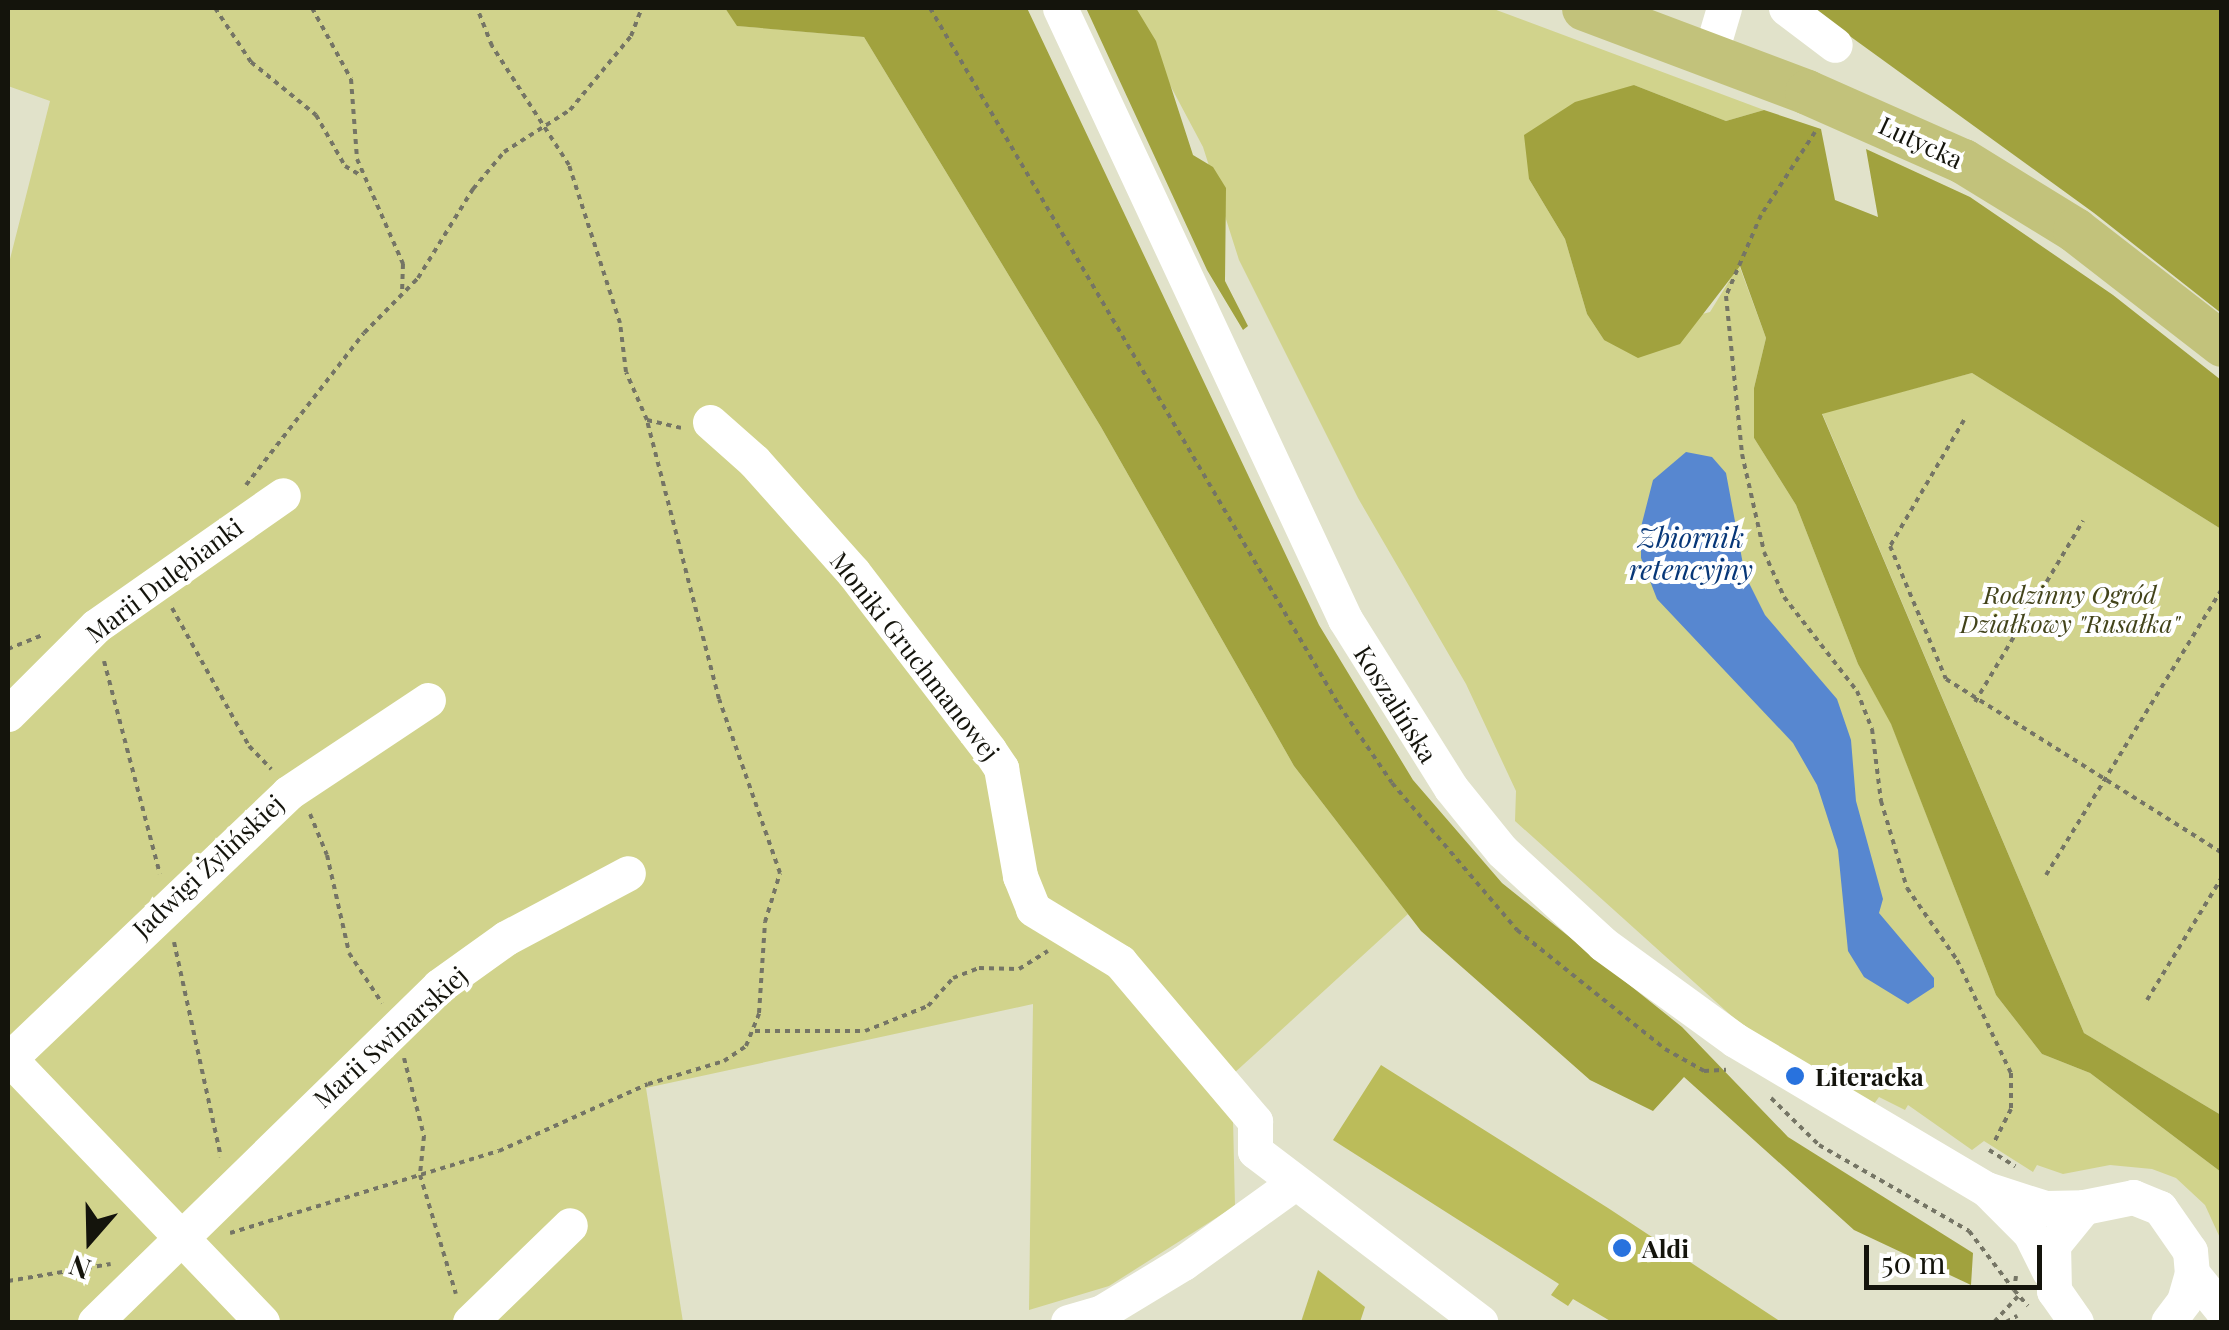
<!DOCTYPE html>
<html>
<head>
<meta charset="utf-8">
<style>
	body { margin:0 }
	#map { position:relative; width:2229px; height:1330px; overflow:hidden; background:#e1e2ca; font-family:"Playfair Display",serif }
	div>[style] { position:absolute }
	.green>* { inset:0; background:#d1d38c }
	.forest>* { inset:0; background:#a1a23e }
	.water>* { inset:0; background:#5787d0 }
	.building>* { inset:0; background:#bbbc5a }
	.path>* { height:4px; margin-top:-2px; transform-origin:0; background:repeating-linear-gradient(90deg,#757565 0 5px,transparent 0 10px) }
	.minor>* { height:35px; margin:-17.5px; padding:0 17.5px; transform-origin:17.5px; border-radius:17.5px; background:#fff }
	.major>* { height:45px; margin:-22.5px; padding:0 22.5px; transform-origin:22.5px; border-radius:22.5px; background:#c2c27b }
	.dots>* { width:28px; height:28px; translate:-50% -50%; box-sizing:border-box; border:5px solid #fff; border-radius:50% }
	span { translate:-50% -50%; white-space:nowrap; text-align:center; line-height:1.15; -webkit-text-stroke:8px #fff; paint-order:stroke }
	.street-label { font-size:25px; color:#14140c }
	.park-label { font-size:25px; color:#42431a; font-style:italic }
	.poi-label { font-size:25px; color:#14140c; font-weight:700 }
	.left { translate:0 -50%; text-align:left }
	.water-label { font-size:28px; color:#073778; font-style:italic }
	.frame { position:absolute; inset:0; border:10px solid #14140c; pointer-events:none }
	.north { position:absolute; left:40px; top:1190px; width:100px; height:100px; -webkit-text-stroke:8px #fff; paint-order:stroke; rotate:200deg; font-size:28px; font-weight:700; line-height:40px; text-align:center; color:#14140c }
	.north::after { content:''; display:block; margin:auto; width:35px; height:45px; background:#14140c; clip-path:polygon(50% 0,100% 100%,50% 72%,0 100%) }
	.scale { position:absolute; left:1864px; top:1245px; width:178px; height:45px; box-sizing:border-box; border:5px solid #14140c; border-top:0; padding-left:12px; font-size:30px; line-height:35px; white-space:nowrap; color:#14140c; -webkit-text-stroke:8px #fff; paint-order:stroke }
</style>
</head>
<body>
<div id="map">
	<div class="green">
		<i style="clip-path:polygon(8px 8px,725px 8px,738px 26px,864px 37px,1101px 427px,1294px 766px,1408px 914px,1232px 1075px,1235px 1206px,1109px 1286px,1029px 1310px,1033px 1004px,646px 1088px,683px 1322px,8px 1322px,8px 267px,50px 101px,8px 86px)"></i>
		<i style="clip-path:polygon(1129px 8px,1491px 8px,1764px 110px,1726px 121px,1634px 85px,1529px 179px,1565px 239px,1587px 314px,1604px 340px,1710px 312px,1739px 265px,1766px 338px,1754px 388px,1754px 438px,1796px 505px,1858px 664px,1891px 723px,1996px 995px,2042px 1054px,2090px 1073px,2221px 1172px,2221px 1240px,2205px 1205px,2176px 1178px,2152px 1169px,2110px 1165px,2063px 1174px,2037px 1165px,2033px 1172px,1984px 1141px,1972px 1150px,1908px 1105px,1905px 1110px,1879px 1097px,1874px 1104px,1836px 1089px,1735px 1019px,1515px 821px,1516px 791px,1466px 684px,1358px 498px,1239px 260px,1203px 147px)"></i>
		<i style="clip-path:polygon(1972px 373px,2221px 529px,2221px 1115px,2084px 1033px,1822px 413px)"></i>
	</div>
	<div class="forest">
		<i style="clip-path:polygon(725px 8px,1027px 8px,1319px 625px,1413px 780px,1502px 883px,1682px 1027px,1788px 1137px,1973px 1253px,1971px 1285px,1854px 1230px,1684px 1077px,1653px 1111px,1590px 1080px,1421px 931px,1294px 766px,1101px 427px,864px 37px,737px 26px)"></i>
		<i style="clip-path:polygon(1086px 8px,1136px 8px,1156px 41px,1193px 155px,1213px 167px,1226px 188px,1225px 281px,1248px 326px,1243px 330px,1207px 270px)"></i>
		<i style="clip-path:polygon(1811px 8px,2221px 8px,2221px 313px,2094px 213px)"></i>
		<i style="clip-path:polygon(1634px 85px,1726px 121px,1764px 110px,1821px 129px,1835px 200px,1878px 217px,1866px 149px,1970px 197px,2113px 295px,2221px 380px,2221px 529px,1972px 373px,1822px 414px,2084px 1033px,2221px 1115px,2221px 1172px,2090px 1073px,2042px 1054px,1996px 995px,1891px 724px,1858px 664px,1796px 505px,1754px 438px,1754px 388px,1766px 338px,1740px 266px,1680px 344px,1638px 358px,1604px 340px,1587px 314px,1565px 239px,1529px 179px,1524px 135px,1575px 102px)"></i>
	</div>
	<div class="water">
		<i style="clip-path:polygon(1686px 452px,1712px 457px,1726px 473px,1745px 575px,1765px 615px,1837px 699px,1851px 740px,1856px 801px,1883px 899px,1879px 913px,1934px 978px,1934px 987px,1908px 1004px,1864px 977px,1848px 951px,1838px 850px,1817px 785px,1793px 743px,1657px 599px,1641px 558px,1641px 527px,1653px 480px)"></i>
	</div>
	<div class="building">
		<i style="clip-path:polygon(1381px 1065px,1608px 1208px,1781px 1322px,1612px 1322px,1573px 1299px,1568px 1306px,1551px 1295px,1559px 1284px,1333px 1140px)"></i>
		<i style="clip-path:polygon(1318px 1270px,1365px 1307px,1360px 1322px,1301px 1322px)"></i>
	</div>
	<div class="path">
		<i style="left:215px;top:8px;width:65px;rotate:56.3deg"></i>
		<i style="left:251px;top:62px;width:84px;rotate:39.2deg"></i>
		<i style="left:316px;top:115px;width:59px;rotate:60.4deg"></i>
		<i style="left:345px;top:166px;width:17px;rotate:31deg"></i>
		<i style="left:312px;top:8px;width:81px;rotate:61.2deg"></i>
		<i style="left:351px;top:79px;width:80px;rotate:85.7deg"></i>
		<i style="left:357px;top:159px;width:115px;rotate:66.3deg"></i>
		<i style="left:403px;top:264px;width:26px;rotate:92deg"></i>
		<i style="left:930px;top:8px;width:808px;rotate:59.6deg"></i>
		<i style="left:1339px;top:705px;width:94px;rotate:55.8deg"></i>
		<i style="left:1392px;top:783px;width:193px;rotate:49.6deg"></i>
		<i style="left:1517px;top:930px;width:190px;rotate:38.8deg"></i>
		<i style="left:1665px;top:1049px;width:45px;rotate:29.4deg"></i>
		<i style="left:1704px;top:1071px;width:22px;rotate:-3deg"></i>
		<i style="left:1815px;top:132px;width:99px;rotate:123deg"></i>
		<i style="left:1761px;top:215px;width:88px;rotate:113.4deg"></i>
		<i style="left:1726px;top:296px;width:159px;rotate:84.2deg"></i>
		<i style="left:1742px;top:454px;width:100px;rotate:77.3deg"></i>
		<i style="left:1764px;top:552px;width:49px;rotate:66deg"></i>
		<i style="left:1784px;top:597px;width:119px;rotate:52.2deg"></i>
		<i style="left:1857px;top:691px;width:41px;rotate:68.5deg"></i>
		<i style="left:1872px;top:729px;width:73px;rotate:82.9deg"></i>
		<i style="left:1881px;top:801px;width:91px;rotate:73.4deg"></i>
		<i style="left:1907px;top:888px;width:88px;rotate:55.2deg"></i>
		<i style="left:1957px;top:960px;width:125px;rotate:64.5deg"></i>
		<i style="left:2011px;top:1073px;width:36px;rotate:90deg"></i>
		<i style="left:2011px;top:1109px;width:38px;rotate:117deg"></i>
		<i style="left:647px;top:420px;width:35px;rotate:13deg"></i>
		<i style="left:1964px;top:420px;width:146px;rotate:120.4deg"></i>
		<i style="left:1890px;top:546px;width:144px;rotate:67.2deg"></i>
		<i style="left:1946px;top:679px;width:326px;rotate:32.2deg"></i>
		<i style="left:246px;top:485px;width:192px;rotate:-52.2deg"></i>
		<i style="left:364px;top:333px;width:77px;rotate:-45.5deg"></i>
		<i style="left:418px;top:278px;width:105px;rotate:-58.3deg"></i>
		<i style="left:473px;top:189px;width:48px;rotate:-50deg"></i>
		<i style="left:504px;top:152px;width:78px;rotate:-32.5deg"></i>
		<i style="left:570px;top:110px;width:96px;rotate:-50.5deg"></i>
		<i style="left:631px;top:36px;width:30px;rotate:-69deg"></i>
		<i style="left:172px;top:608px;width:158px;rotate:60.8deg"></i>
		<i style="left:249px;top:746px;width:32px;rotate:46deg"></i>
		<i style="left:8px;top:649px;width:37px;rotate:-22deg"></i>
		<i style="left:104px;top:661px;width:220px;rotate:75.3deg"></i>
		<i style="left:1975px;top:702px;width:211px;rotate:-59.2deg"></i>
		<i style="left:310px;top:814px;width:44px;rotate:67.5deg"></i>
		<i style="left:327px;top:855px;width:100px;rotate:77.3deg"></i>
		<i style="left:349px;top:953px;width:60px;rotate:56.6deg"></i>
		<i style="left:2046px;top:875px;width:336px;rotate:-58.4deg"></i>
		<i style="left:174px;top:942px;width:220px;rotate:77.7deg"></i>
		<i style="left:2147px;top:1000px;width:144px;rotate:-58.6deg"></i>
		<i style="left:755px;top:1031px;width:110px"></i>
		<i style="left:865px;top:1031px;width:68px;rotate:-21.6deg"></i>
		<i style="left:928px;top:1006px;width:38px;rotate:-48deg"></i>
		<i style="left:953px;top:978px;width:28px;rotate:-21deg"></i>
		<i style="left:979px;top:968px;width:40px;rotate:1.4deg"></i>
		<i style="left:1019px;top:969px;width:34px;rotate:-32deg"></i>
		<i style="left:404px;top:1058px;width:81px;rotate:75.6deg"></i>
		<i style="left:424px;top:1136px;width:39px;rotate:96deg"></i>
		<i style="left:420px;top:1175px;width:124px;rotate:73.2deg"></i>
		<i style="left:1771px;top:1098px;width:67px;rotate:44.4deg"></i>
		<i style="left:1819px;top:1145px;width:173px;rotate:29.8deg"></i>
		<i style="left:1969px;top:1231px;width:74px;rotate:52.7deg"></i>
		<i style="left:1989px;top:1150px;width:31px;rotate:32deg"></i>
		<i style="left:230px;top:1233px;width:281px;rotate:-17deg"></i>
		<i style="left:499px;top:1151px;width:163px;rotate:-24.2deg"></i>
		<i style="left:648px;top:1084px;width:79px;rotate:-16.8deg"></i>
		<i style="left:724px;top:1061px;width:27px;rotate:-34deg"></i>
		<i style="left:746px;top:1046px;width:35px;rotate:-68deg"></i>
		<i style="left:759px;top:1013px;width:91px;rotate:-86.2deg"></i>
		<i style="left:765px;top:922px;width:51px;rotate:-73deg"></i>
		<i style="left:780px;top:873px;width:184px;rotate:-109.3deg"></i>
		<i style="left:719px;top:699px;width:288px;rotate:-104.5deg"></i>
		<i style="left:647px;top:420px;width:52px;rotate:-113.6deg"></i>
		<i style="left:626px;top:372px;width:49px;rotate:-97deg"></i>
		<i style="left:620px;top:323px;width:166px;rotate:-107.9deg"></i>
		<i style="left:569px;top:165px;width:142px;rotate:-122.9deg"></i>
		<i style="left:492px;top:46px;width:41px;rotate:-111.5deg"></i>
		<i style="left:2016px;top:1276px;width:14px;rotate:98deg"></i>
		<i style="left:2014px;top:1290px;width:21px;rotate:49deg"></i>
		<i style="left:8px;top:1281px;width:104px;rotate:-9.4deg"></i>
		<i style="left:1994px;top:1322px;width:35px;rotate:-47deg"></i>
		<i style="left:2006px;top:1322px;width:13px;rotate:-29deg"></i>
	</div>
	<div class="minor">
		<i style="left:1060px;top:8px;width:674px;rotate:64.99deg"></i>
		<i style="left:1345px;top:619px;width:199px;rotate:57.9deg"></i>
		<i style="left:1451px;top:788px;width:81px;rotate:51deg"></i>
		<i style="left:1502px;top:851px;width:137px;rotate:42.6deg"></i>
		<i style="left:1603px;top:944px;width:163px;rotate:36deg"></i>
		<i style="left:1735px;top:1040px;width:292px;rotate:30.7deg"></i>
		<i style="left:1986px;top:1189px;width:62px;rotate:45deg"></i>
		<i style="left:2030px;top:1233px;width:42px;rotate:63.4deg"></i>
		<i style="left:1786px;top:8px;width:61px;rotate:37.1deg"></i>
		<i style="left:1710px;top:55px;width:49px;rotate:-73.4deg"></i>
		<i style="left:710px;top:422px;width:59px;rotate:41.6deg"></i>
		<i style="left:754px;top:461px;width:149px;rotate:48.3deg"></i>
		<i style="left:853px;top:572px;width:224px;rotate:52.6deg"></i>
		<i style="left:989px;top:750px;width:22px;rotate:56deg"></i>
		<i style="left:1001px;top:768px;width:110px;rotate:80deg"></i>
		<i style="left:1020px;top:876px;width:35px;rotate:68deg"></i>
		<i style="left:1033px;top:909px;width:102px;rotate:31.3deg"></i>
		<i style="left:1120px;top:962px;width:209px;rotate:49.7deg"></i>
		<i style="left:1255px;top:1121px;width:30px;rotate:90deg"></i>
		<i style="left:1255px;top:1151px;width:283px;rotate:37.2deg"></i>
		<i style="left:8px;top:714px;width:124px;rotate:-45deg"></i>
		<i style="left:96px;top:626px;width:228px;rotate:-35deg"></i>
		<i style="left:8px;top:1057px;width:367px;rotate:46.2deg"></i>
		<i style="left:8px;top:1060px;width:387px;rotate:-43.6deg"></i>
		<i style="left:288px;top:793px;width:168px;rotate:-33.6deg"></i>
		<i style="left:1989px;top:1190px;width:59px;rotate:17.8deg"></i>
		<i style="left:2045px;top:1208px;width:39px;rotate:-1deg"></i>
		<i style="left:2192px;top:1273px;width:48px;rotate:51deg"></i>
		<i style="left:95px;top:1322px;width:481px;rotate:-44.3deg"></i>
		<i style="left:439px;top:986px;width:82px;rotate:-35.6deg"></i>
		<i style="left:506px;top:938px;width:138px;rotate:-28deg"></i>
		<i style="left:470px;top:1322px;width:139px;rotate:-44.1deg"></i>
		<i style="left:1068px;top:1322px;width:35px;rotate:-16deg"></i>
		<i style="left:1102px;top:1312px;width:95px;rotate:-31.2deg"></i>
		<i style="left:1183px;top:1263px;width:135px;rotate:-35.7deg"></i>
		<i style="left:2076px;top:1322px;width:38px;rotate:-125deg"></i>
		<i style="left:2054px;top:1291px;width:46px;rotate:-91.2deg"></i>
		<i style="left:2053px;top:1245px;width:49px;rotate:-50.8deg"></i>
		<i style="left:2084px;top:1207px;width:50px;rotate:-11.5deg"></i>
		<i style="left:2133px;top:1197px;width:29px;rotate:22deg"></i>
		<i style="left:2160px;top:1208px;width:52px;rotate:55.1deg"></i>
		<i style="left:2190px;top:1251px;width:22px;rotate:85deg"></i>
		<i style="left:2192px;top:1273px;width:29px;rotate:106deg"></i>
		<i style="left:2184px;top:1301px;width:26px;rotate:127deg"></i>
	</div>
	<div class="major">
		<i style="left:1584px;top:8px;width:238px;rotate:20.6deg"></i>
		<i style="left:1807px;top:92px;width:171px;rotate:23.9deg"></i>
		<i style="left:1963px;top:161px;width:132px;rotate:31.6deg"></i>
		<i style="left:2075px;top:230px;width:186px;rotate:37.8deg"></i>
	</div>
	<div class="dots">
		<i style="left:1795px;top:1076px;background:#2872de"></i>
		<i style="left:1622px;top:1248px;background:#2872de"></i>
	</div>
	<div class="street-label">
		<span style="left:1921px;top:142px;rotate:25deg">Lutycka</span>
		<span style="left:164px;top:580px;rotate:-37deg">Marii Dulębianki</span>
		<span style="left:915px;top:656px;rotate:52deg">Moniki Gruchmanowej</span>
		<span style="left:1396px;top:704px;rotate:58deg">Koszalińska</span>
		<span style="left:208px;top:866px;rotate:-43deg">Jadwigi Żylińskiej</span>
		<span style="left:390px;top:1037px;rotate:-42deg">Marii Swinarskiej</span>
	</div>
	<div class="park-label">
		<span style="left:2070px;top:609px">Rodzinny Ogród<br>Działkowy "Rusałka"</span>
	</div>
	<div class="poi-label">
		<span class="left" style="left:1815px;top:1076px">Literacka</span>
		<span class="left" style="left:1642px;top:1248px">Aldi</span>
	</div>
	<div class="water-label">
		<span style="left:1691px;top:553px">Zbiornik<br>retencyjny</span>
	</div>
	<div class="frame"></div>
	<div class="north">N</div>
	<div class="scale">50 m</div>
</div>
</body>
</html>
